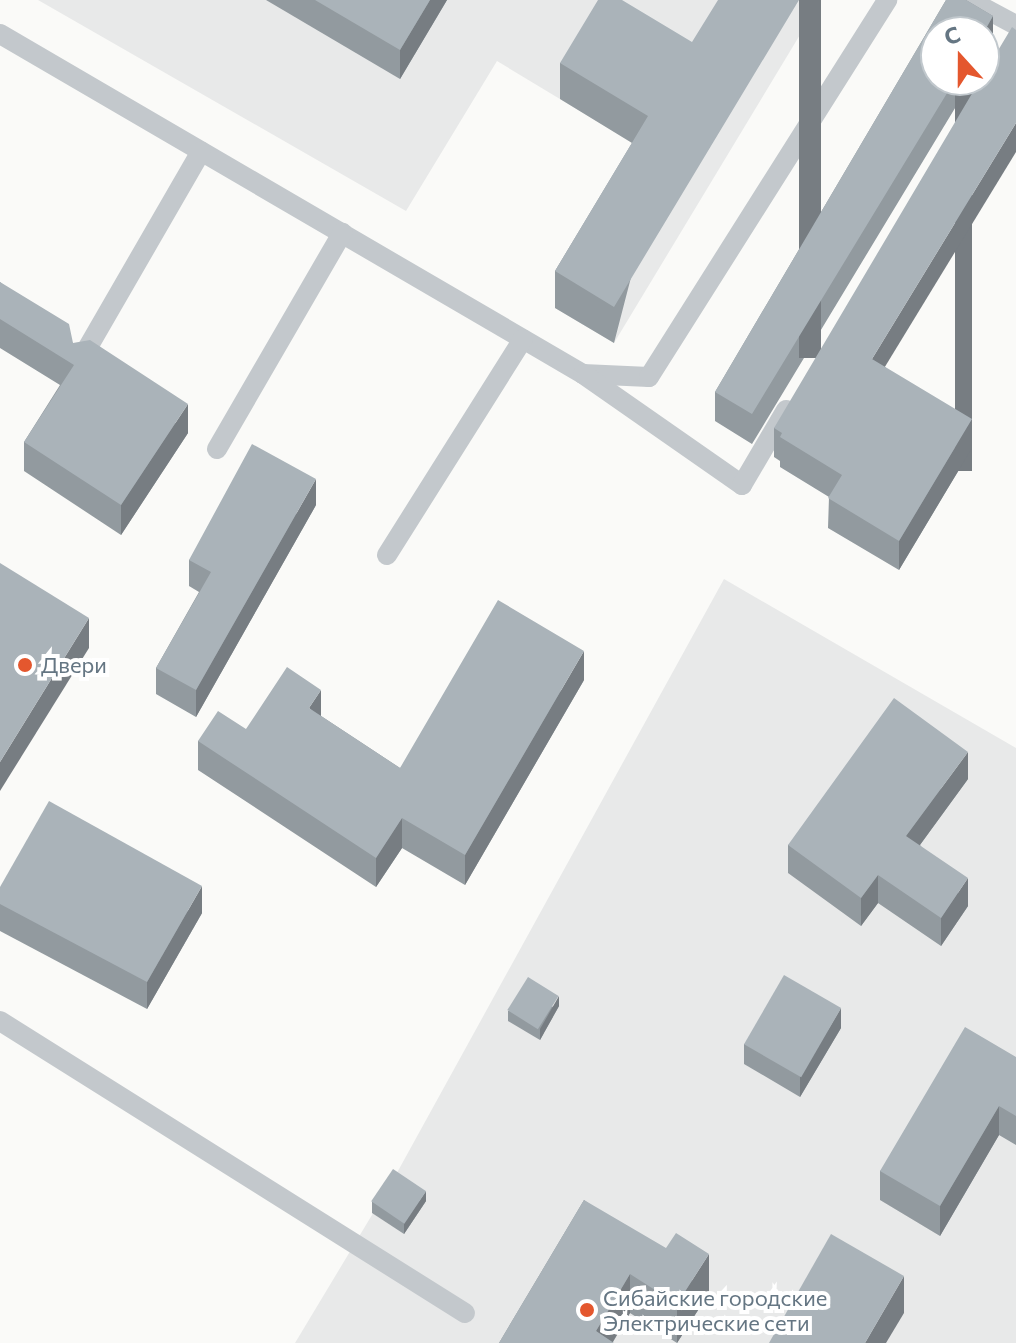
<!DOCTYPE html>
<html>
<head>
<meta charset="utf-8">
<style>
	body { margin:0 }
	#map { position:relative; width:1016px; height:1343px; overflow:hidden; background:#fafaf8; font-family:Commissioner,sans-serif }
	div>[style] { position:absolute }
	.built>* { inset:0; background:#e8e9e9 }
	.lane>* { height:20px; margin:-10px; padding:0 10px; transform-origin:10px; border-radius:10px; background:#c3c8cc }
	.wall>* { inset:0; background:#929a9f }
	.shaded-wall>* { inset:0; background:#777d82; transform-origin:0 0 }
	.building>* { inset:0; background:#aab3b9; transform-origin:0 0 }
	.dots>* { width:22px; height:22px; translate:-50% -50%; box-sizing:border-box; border:4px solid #fff; border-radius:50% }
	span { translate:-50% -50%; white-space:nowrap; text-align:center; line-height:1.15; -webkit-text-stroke:8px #fff; paint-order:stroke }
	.poi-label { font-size:22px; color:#657683 }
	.left { translate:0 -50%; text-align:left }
	.north { position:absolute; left:920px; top:16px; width:80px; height:80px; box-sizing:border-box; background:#fff; border:2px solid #c1c8cd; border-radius:50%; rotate:339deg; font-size:22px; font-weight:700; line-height:32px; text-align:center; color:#657683 }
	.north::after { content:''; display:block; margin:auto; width:28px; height:36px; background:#e4572e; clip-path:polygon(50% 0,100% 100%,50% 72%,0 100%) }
</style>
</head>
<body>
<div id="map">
	<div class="built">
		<i style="clip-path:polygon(38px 0,821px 0,614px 343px,555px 308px,648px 152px,497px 61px,406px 211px)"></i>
		<i style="clip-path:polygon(724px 579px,1016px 748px,1016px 1343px,295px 1343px,393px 1180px)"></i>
	</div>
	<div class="lane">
		<i style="left:969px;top:0;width:53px;rotate:28deg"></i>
		<i style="left:0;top:34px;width:675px;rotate:30.25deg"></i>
		<i style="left:583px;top:374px;width:66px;rotate:2.6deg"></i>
		<i style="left:649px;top:377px;width:446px;rotate:-57.7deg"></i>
		<i style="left:80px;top:361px;width:242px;rotate:-60deg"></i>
		<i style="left:583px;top:374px;width:194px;rotate:34.9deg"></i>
		<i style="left:742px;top:485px;width:87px;rotate:-59.6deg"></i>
		<i style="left:217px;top:449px;width:250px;rotate:-59.9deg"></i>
		<i style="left:387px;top:555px;width:255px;rotate:-57.8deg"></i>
		<i style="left:0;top:1021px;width:549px;rotate:32.13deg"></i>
	</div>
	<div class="wall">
		<i style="clip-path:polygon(266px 0,447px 0,400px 79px)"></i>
		<i style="clip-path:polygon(946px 0,966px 0,993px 16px,993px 45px,984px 61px,984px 32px,936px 32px,936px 80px,972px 80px,752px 444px,715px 421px,715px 392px)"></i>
		<i style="clip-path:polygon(692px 42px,614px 343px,555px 308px,555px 271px,632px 143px,560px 99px,560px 63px)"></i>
		<i style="clip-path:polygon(0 282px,73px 343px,188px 433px,121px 535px,24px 471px,24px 442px,60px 385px,0 348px)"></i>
		<i style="clip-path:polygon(885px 367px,972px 448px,899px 570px,828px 528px,829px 497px,780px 467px,780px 461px,774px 457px,774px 428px)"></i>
		<i style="clip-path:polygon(316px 505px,196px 717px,156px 694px,156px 668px,199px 592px,189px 586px,189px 560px)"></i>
		<i style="clip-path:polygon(584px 680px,465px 885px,402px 848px,376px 887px,198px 770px,198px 741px,246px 729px,321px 716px,400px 768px)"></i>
		<i style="clip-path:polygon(968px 779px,920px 845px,968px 906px,941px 946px,878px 903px,861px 926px,788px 873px,788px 845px)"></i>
		<i style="clip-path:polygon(0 887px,202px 913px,147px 1009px,0 931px)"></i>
		<i style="clip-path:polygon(559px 1006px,540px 1040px,508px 1021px,508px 1011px)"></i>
		<i style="clip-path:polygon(841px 1028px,800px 1097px,744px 1064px,744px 1044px)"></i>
		<i style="clip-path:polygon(1016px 1057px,1016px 1145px,999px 1135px,940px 1236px,880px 1200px,880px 1171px)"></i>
		<i style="clip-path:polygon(584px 1200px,709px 1293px,677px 1343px,630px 1313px,613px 1342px,499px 1343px)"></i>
		<i style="clip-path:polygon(426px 1201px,404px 1234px,372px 1213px,372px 1202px)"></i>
	</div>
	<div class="shaded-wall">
		<i style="clip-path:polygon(430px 0,447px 0,400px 79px,400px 50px)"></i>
		<i style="left:799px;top:0;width:22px;height:358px"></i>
		<i style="clip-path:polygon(993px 16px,993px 45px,984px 61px,984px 32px)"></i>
		<i style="left:955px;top:80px;width:17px;height:391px"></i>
		<i style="clip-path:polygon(1016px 123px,1016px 152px,872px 388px,872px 359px)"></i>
		<i style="clip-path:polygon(188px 404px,188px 433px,121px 535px,121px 505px)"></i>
		<i style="clip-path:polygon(972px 419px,972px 448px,899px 570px,899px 541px)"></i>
		<i style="clip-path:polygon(316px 479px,316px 505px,196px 717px,196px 690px)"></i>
		<i style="clip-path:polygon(89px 618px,89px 648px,0 791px,0 762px)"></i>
		<i style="clip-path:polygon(584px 651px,584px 680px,465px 885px,465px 855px)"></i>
		<i style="clip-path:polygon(321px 690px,321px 719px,309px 708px)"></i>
		<i style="clip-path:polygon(968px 752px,968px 779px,906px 864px,906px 836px)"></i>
		<i style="clip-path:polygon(402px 818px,402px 848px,376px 887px,376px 858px)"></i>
		<i style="clip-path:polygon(878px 875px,878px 903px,861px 926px,861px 898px)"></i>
		<i style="clip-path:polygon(968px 878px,968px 906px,941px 946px,941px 918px)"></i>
		<i style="clip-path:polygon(202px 886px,202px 913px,147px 1009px,147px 982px)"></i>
		<i style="clip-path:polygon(559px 996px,559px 1006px,540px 1040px,540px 1029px)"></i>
		<i style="clip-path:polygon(841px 1008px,841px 1028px,800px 1097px,800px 1077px)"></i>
		<i style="clip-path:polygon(999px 1106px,999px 1135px,940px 1236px,940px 1206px)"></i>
		<i style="clip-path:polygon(426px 1191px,426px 1201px,404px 1234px,404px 1223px)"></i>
		<i style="clip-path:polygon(709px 1254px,709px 1293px,677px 1343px,677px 1304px)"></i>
		<i style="clip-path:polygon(630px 1274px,630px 1313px,612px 1343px,596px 1331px)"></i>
		<i style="clip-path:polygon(904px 1276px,904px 1313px,886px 1343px,865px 1343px)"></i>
	</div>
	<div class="building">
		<i style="clip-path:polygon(315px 0,430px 0,400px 50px)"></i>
		<i style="clip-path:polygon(598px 0,622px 0,692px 42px,718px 0,799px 0,614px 307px,555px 271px,648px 116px,560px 63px)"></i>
		<i style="clip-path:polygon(946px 0,966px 0,993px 16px,984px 32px,936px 32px,936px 80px,955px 80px,752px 414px,715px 392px)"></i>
		<i style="clip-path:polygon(1012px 27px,1016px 30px,1016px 123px,872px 359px,972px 419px,899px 541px,828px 498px,842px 475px,780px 437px,782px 433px,774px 428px,980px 80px,984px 80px,984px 74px)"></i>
		<i style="clip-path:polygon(0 282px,69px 324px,73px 343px,90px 340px,188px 404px,121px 505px,24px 442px,74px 365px,0 319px)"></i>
		<i style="clip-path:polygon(252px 444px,316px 479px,196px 690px,156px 668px,211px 572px,189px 560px)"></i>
		<i style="clip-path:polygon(0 563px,89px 618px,0 762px)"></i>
		<i style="clip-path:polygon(498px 600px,584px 651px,465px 855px,402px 818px,376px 858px,198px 741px,218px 711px,246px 729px,287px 667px,321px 690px,309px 708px,400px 768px)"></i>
		<i style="clip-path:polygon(894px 698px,968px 752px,906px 836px,968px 878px,941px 918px,878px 875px,861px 898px,788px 845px)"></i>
		<i style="clip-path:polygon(49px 801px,202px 886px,147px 982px,0 904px,0 887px)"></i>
		<i style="left:784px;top:975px;width:66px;height:80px;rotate:30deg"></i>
		<i style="left:528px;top:977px;width:36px;height:39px;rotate:32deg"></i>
		<i style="clip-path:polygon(965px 1027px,1016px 1057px,1016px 1116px,999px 1106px,940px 1206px,880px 1171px)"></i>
		<i style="left:393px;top:1169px;width:40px;height:39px;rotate:34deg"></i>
		<i style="clip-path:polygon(584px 1200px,666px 1248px,676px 1233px,709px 1254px,677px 1304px,630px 1274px,596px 1331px,614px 1343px,499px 1343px)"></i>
		<i style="clip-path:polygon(831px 1234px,904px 1276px,865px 1343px,769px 1343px)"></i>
	</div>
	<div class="dots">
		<i style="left:25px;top:665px;background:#e4572e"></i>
		<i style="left:587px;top:1310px;background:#e4572e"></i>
	</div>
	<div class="poi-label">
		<span class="left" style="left:41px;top:665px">Двери</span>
		<span class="left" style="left:603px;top:1310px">Сибайские городские<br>Электрические сети</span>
	</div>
	<div class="north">С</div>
</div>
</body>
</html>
